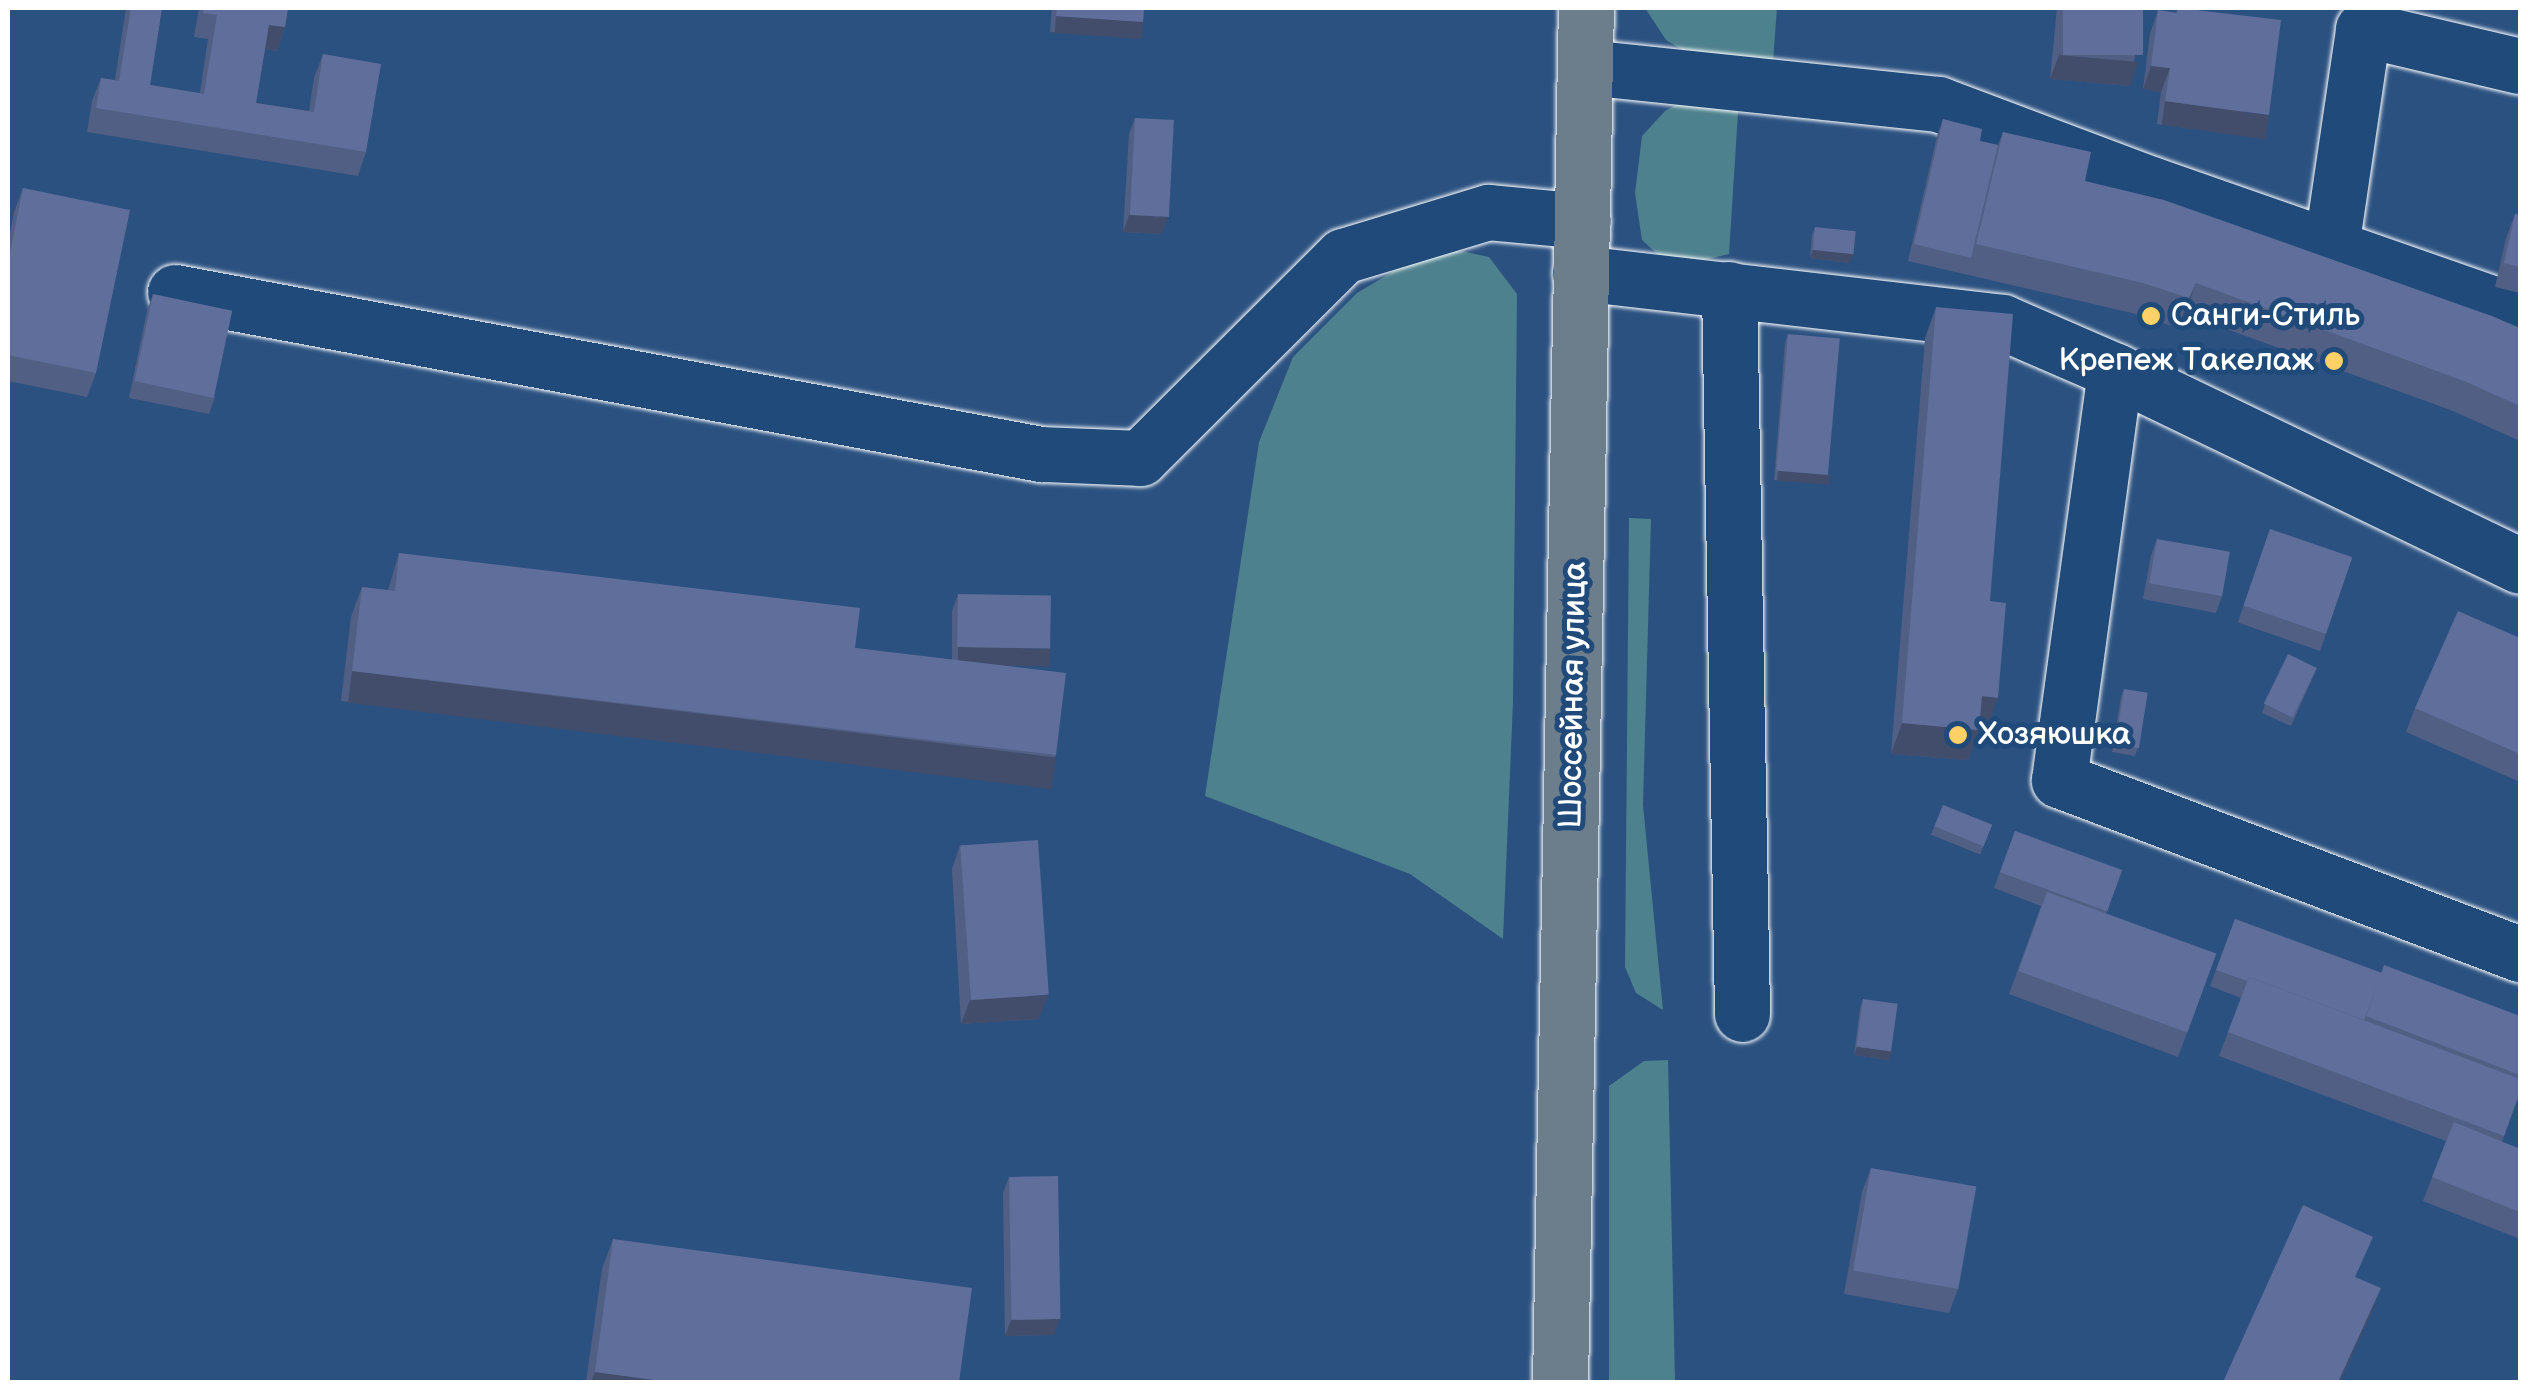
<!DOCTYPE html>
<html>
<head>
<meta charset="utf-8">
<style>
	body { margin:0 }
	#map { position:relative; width:2528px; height:1390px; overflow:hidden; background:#2b5180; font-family:"Balsamiq Sans",sans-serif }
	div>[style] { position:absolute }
	.green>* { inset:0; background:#4d818d }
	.roads { filter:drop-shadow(0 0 2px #fff) drop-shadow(0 0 2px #fff) }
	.minor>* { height:55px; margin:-27.5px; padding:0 27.5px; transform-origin:27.5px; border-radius:27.5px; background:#1f4a7a }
	.highway>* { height:55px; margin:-27.5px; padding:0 27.5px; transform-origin:27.5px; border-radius:27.5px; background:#6c7d8b }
	.wall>* { inset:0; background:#525f84; transform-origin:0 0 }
	.shaded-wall>* { inset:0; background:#424d6c; transform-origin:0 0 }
	.building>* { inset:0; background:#5f6e9a; transform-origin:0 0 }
	.dots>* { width:28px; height:28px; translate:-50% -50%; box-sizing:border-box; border:5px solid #1f4a7a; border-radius:50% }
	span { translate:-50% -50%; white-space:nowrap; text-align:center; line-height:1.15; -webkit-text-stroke:10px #1f4a7a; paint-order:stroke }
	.poi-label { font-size:32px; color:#fff }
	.left { translate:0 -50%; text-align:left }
	.right { translate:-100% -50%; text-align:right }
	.street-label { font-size:32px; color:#fff }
	.frame { position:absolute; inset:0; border:10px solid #fff; pointer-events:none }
</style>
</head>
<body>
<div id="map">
	<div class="green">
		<i style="clip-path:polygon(1645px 8px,1777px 8px,1773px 61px,1689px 54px,1666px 40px)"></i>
		<i style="clip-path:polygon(1697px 93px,1739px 97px,1729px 254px,1699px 261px,1665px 261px,1642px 240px,1635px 193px,1642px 136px,1665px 111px)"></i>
		<i style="clip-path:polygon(1457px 250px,1489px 257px,1517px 294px,1513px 702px,1503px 939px,1410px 874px,1205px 796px,1259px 442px,1293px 357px,1357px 293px,1411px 261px)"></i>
		<i style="clip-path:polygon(1629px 518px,1651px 519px,1643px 805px,1663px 1010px,1636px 993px,1625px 967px)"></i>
		<i style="clip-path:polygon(1668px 1060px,1675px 1382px,1609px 1382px,1609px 1086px,1644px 1061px)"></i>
	</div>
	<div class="roads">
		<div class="minor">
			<i style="left:1586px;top:67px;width:354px;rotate:6deg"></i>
			<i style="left:1938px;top:104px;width:228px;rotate:20.6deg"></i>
			<i style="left:2151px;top:184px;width:391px;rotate:19.3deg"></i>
			<i style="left:2331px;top:247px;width:220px;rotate:-81.6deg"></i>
			<i style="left:2363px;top:29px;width:161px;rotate:13.3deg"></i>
			<i style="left:1580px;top:273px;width:425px;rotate:6.6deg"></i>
			<i style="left:2002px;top:322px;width:123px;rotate:23.4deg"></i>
			<i style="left:2115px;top:371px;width:449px;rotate:25.7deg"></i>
			<i style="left:1729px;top:289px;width:725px;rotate:88.97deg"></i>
			<i style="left:175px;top:292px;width:881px;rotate:10.6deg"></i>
			<i style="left:1041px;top:454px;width:99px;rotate:2.3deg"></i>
			<i style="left:1140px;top:458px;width:286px;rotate:-44.9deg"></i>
			<i style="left:1343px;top:256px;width:152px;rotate:-16.9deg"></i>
			<i style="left:1488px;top:212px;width:95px;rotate:5.4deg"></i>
			<i style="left:2115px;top:371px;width:413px;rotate:97.8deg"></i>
			<i style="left:2059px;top:780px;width:493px;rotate:20.7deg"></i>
		</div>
		<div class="highway">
			<i style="left:1560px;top:1382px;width:1374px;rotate:-88.92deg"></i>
		</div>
	</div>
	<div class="wall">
		<i style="clip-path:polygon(126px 8px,162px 8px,150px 85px,200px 93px,208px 39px,194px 37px,199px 8px,288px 8px,285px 27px,277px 51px,265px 49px,256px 103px,309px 111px,314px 78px,323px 54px,366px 152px,358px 176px,87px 132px,92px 101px,101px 78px,115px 80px)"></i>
		<i style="clip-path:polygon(1052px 8px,1144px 8px,1143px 22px,1137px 38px,1050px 32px)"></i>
		<i style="clip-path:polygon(2057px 8px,2143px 8px,2130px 86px,2050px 79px)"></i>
		<i style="clip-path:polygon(2178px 8px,2260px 138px,2157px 124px,2161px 92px,2143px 89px,2150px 34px,2158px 10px,2176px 13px)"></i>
		<i style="clip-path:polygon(1135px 118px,1162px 234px,1123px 232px,1129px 134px)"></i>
		<i style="clip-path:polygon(1943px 119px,1980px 141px,1998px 145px,2003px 132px,2085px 181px,2520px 328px,2520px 441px,2453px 411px,2185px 314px,2178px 328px,2132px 313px,1908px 261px,1937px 136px)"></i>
		<i style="clip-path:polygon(23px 188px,96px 373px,87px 397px,8px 381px,8px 245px,14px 212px)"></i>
		<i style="clip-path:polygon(2515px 214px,2520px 215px,2520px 293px,2495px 287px,2506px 238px)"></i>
		<i style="clip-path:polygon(1815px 227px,1850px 263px,1810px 258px,1812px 235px)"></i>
		<i style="clip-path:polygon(153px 294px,215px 397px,209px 414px,129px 398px,147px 311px)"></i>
		<i style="clip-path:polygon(1936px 307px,1990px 601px,1987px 728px,1979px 727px,1968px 760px,1891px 754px,1925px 338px)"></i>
		<i style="clip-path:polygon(1788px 334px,1827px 484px,1774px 480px,1785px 343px)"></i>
		<i style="left:2270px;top:529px;width:87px;height:99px;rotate:19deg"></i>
		<i style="clip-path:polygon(2157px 539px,2222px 596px,2216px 613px,2143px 599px,2151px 555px)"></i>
		<i style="clip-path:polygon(399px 553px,855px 648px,952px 660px,952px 611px,958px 594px,1044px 666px,995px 665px,1056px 755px,1045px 785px,341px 701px,351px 617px,362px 587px,388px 590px)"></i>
		<i style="clip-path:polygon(2520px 638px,2520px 782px,2406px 732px,2415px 708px)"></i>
		<i style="clip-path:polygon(2317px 668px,2291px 726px,2262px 713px,2265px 704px)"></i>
		<i style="clip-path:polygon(2124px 689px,2138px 748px,2135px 756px,2112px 752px,2121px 697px)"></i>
		<i style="left:1943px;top:805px;width:53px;height:32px;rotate:22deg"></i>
		<i style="clip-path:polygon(2015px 831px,2122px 871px,2106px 914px,2216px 955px,2178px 1057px,2009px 994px,2041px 906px,1994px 888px)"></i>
		<i style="clip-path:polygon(960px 845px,1039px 1019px,961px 1024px,952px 869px)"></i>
		<i style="clip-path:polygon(2235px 919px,2382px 973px,2520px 1016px,2520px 1103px,2517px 1101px,2502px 1142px,2520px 1149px,2520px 1239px,2423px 1201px,2446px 1141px,2219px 1056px,2241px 998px,2210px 986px)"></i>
		<i style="clip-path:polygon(1863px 999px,1889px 1060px,1854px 1055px,1860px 1008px)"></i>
		<i style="clip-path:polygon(1871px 1168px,1958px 1289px,1949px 1313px,1844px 1294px,1862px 1192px)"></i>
		<i style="clip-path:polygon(1009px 1177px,1054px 1335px,1005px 1336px,1003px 1193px)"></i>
		<i style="clip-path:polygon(613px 1239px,959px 1382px,586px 1382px,602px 1269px)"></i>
	</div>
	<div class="shaded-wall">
		<i style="left:1056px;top:16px;width:87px;height:17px;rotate:4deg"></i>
		<i style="clip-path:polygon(269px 25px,285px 27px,277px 51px,260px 48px)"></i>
		<i style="clip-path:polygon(2059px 55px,2138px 62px,2130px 86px,2050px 79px)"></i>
		<i style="clip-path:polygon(2151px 66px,2170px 68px,2161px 92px,2143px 89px)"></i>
		<i style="left:2165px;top:101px;width:105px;height:24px;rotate:8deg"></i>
		<i style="clip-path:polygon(1129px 215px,1168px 217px,1162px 234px,1123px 232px)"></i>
		<i style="clip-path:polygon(1813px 250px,1854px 254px,1850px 263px,1810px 258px)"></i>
		<i style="clip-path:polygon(2196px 283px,2185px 314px,2178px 328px,2189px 298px)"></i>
		<i style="left:1778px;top:471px;width:52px;height:10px;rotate:4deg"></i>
		<i style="left:958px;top:647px;width:92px;height:18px;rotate:1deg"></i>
		<i style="left:352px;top:671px;width:709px;height:32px;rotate:7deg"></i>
		<i style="clip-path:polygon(1982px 696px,1998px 698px,1987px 728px,1971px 727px)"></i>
		<i style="clip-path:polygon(1902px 723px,1979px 730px,1968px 760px,1891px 754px)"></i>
		<i style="clip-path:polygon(1048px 995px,1039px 1019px,961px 1024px,970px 1000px)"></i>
		<i style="clip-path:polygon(1857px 1047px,1892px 1051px,1889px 1060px,1854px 1055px)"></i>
		<i style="clip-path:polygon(2381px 1288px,2372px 1312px,2340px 1382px,2338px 1382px)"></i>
		<i style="clip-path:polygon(1060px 1319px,1054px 1335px,1005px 1336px,1011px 1320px)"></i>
		<i style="clip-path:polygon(595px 1372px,669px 1382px,591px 1382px)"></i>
	</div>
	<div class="building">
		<i style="clip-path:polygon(131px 8px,162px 8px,150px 85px,204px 94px,217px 15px,203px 13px,204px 8px,288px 8px,285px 27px,269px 25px,256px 103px,314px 112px,323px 54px,381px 64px,366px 152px,96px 108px,101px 78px,119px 81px)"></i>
		<i style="clip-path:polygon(1057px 8px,1144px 8px,1143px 22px,1056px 16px)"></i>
		<i style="left:2063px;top:8px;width:80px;height:47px"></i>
		<i style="clip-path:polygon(2178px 8px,2281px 20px,2269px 115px,2165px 101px,2170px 68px,2151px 66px,2158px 10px,2177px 13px)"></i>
		<i style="left:1135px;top:118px;width:39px;height:97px;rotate:3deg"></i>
		<i style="clip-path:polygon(1943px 119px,1982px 129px,1980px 141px,1998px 145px,1971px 258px,1914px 244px)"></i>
		<i style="clip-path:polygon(2003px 132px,2091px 152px,2085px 181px,2164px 200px,2492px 316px,2520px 328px,2520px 406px,2464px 381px,2196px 283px,2189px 298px,2143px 283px,1976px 244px)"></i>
		<i style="clip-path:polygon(23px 188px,130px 210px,96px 373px,8px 355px,8px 263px)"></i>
		<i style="clip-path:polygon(2515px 214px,2520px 215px,2520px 267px,2504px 263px)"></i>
		<i style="left:1815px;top:227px;width:41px;height:23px;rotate:6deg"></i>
		<i style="left:153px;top:294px;width:81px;height:89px;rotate:12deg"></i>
		<i style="clip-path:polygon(1936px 307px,2013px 314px,1990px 601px,2006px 603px,1998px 698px,1982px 696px,1979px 730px,1902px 723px)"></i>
		<i style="left:1788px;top:334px;width:52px;height:137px;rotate:5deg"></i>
		<i style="left:2270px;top:529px;width:87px;height:81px;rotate:19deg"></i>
		<i style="left:2157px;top:539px;width:74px;height:45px;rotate:10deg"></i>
		<i style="clip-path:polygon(399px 553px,860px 608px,855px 648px,1066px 673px,1056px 755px,352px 671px,362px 587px,395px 591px)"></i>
		<i style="left:958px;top:594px;width:93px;height:53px;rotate:1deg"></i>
		<i style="clip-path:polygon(2458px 611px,2520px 638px,2520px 754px,2415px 708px)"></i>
		<i style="left:2288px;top:654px;width:32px;height:55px;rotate:26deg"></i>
		<i style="left:2124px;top:689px;width:24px;height:56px;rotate:9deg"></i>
		<i style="left:1943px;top:805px;width:53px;height:23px;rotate:22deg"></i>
		<i style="left:2015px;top:831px;width:114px;height:44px;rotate:20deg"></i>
		<i style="left:1038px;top:840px;width:155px;height:78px;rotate:86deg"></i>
		<i style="left:2047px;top:892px;width:180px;height:84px;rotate:20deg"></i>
		<i style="clip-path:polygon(2235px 919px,2382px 973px,2364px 1020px,2249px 977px,2247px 981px,2216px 970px)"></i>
		<i style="clip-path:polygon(2384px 965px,2520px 1016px,2520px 1075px,2366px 1016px)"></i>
		<i style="clip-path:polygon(2249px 977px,2520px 1079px,2520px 1091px,2504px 1136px,2228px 1032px)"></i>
		<i style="left:1863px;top:999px;width:35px;height:48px;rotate:8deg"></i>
		<i style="clip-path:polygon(2454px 1122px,2520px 1149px,2520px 1212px,2432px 1177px)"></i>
		<i style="left:1871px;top:1168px;width:107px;height:104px;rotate:10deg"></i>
		<i style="left:1058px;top:1176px;width:143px;height:49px;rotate:89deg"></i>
		<i style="clip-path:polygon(2303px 1205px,2373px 1237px,2355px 1277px,2381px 1288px,2338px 1382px,2223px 1382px)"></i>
		<i style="clip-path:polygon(613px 1239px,972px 1288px,959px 1382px,669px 1382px,595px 1372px)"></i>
	</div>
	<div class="dots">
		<i style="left:2151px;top:316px;background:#ffd166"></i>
		<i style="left:2334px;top:361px;background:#ffd166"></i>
		<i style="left:1958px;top:735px;background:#ffd166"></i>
	</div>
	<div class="poi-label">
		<span class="left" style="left:2171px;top:316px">Санги-Стиль</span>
		<span class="right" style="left:2314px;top:361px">Крепеж Такелаж</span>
		<span class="left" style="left:1978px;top:735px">Хозяюшка</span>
	</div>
	<div class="street-label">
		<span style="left:1574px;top:695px;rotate:-89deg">Шоссейная улица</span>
	</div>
	<div class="frame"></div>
</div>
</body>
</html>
